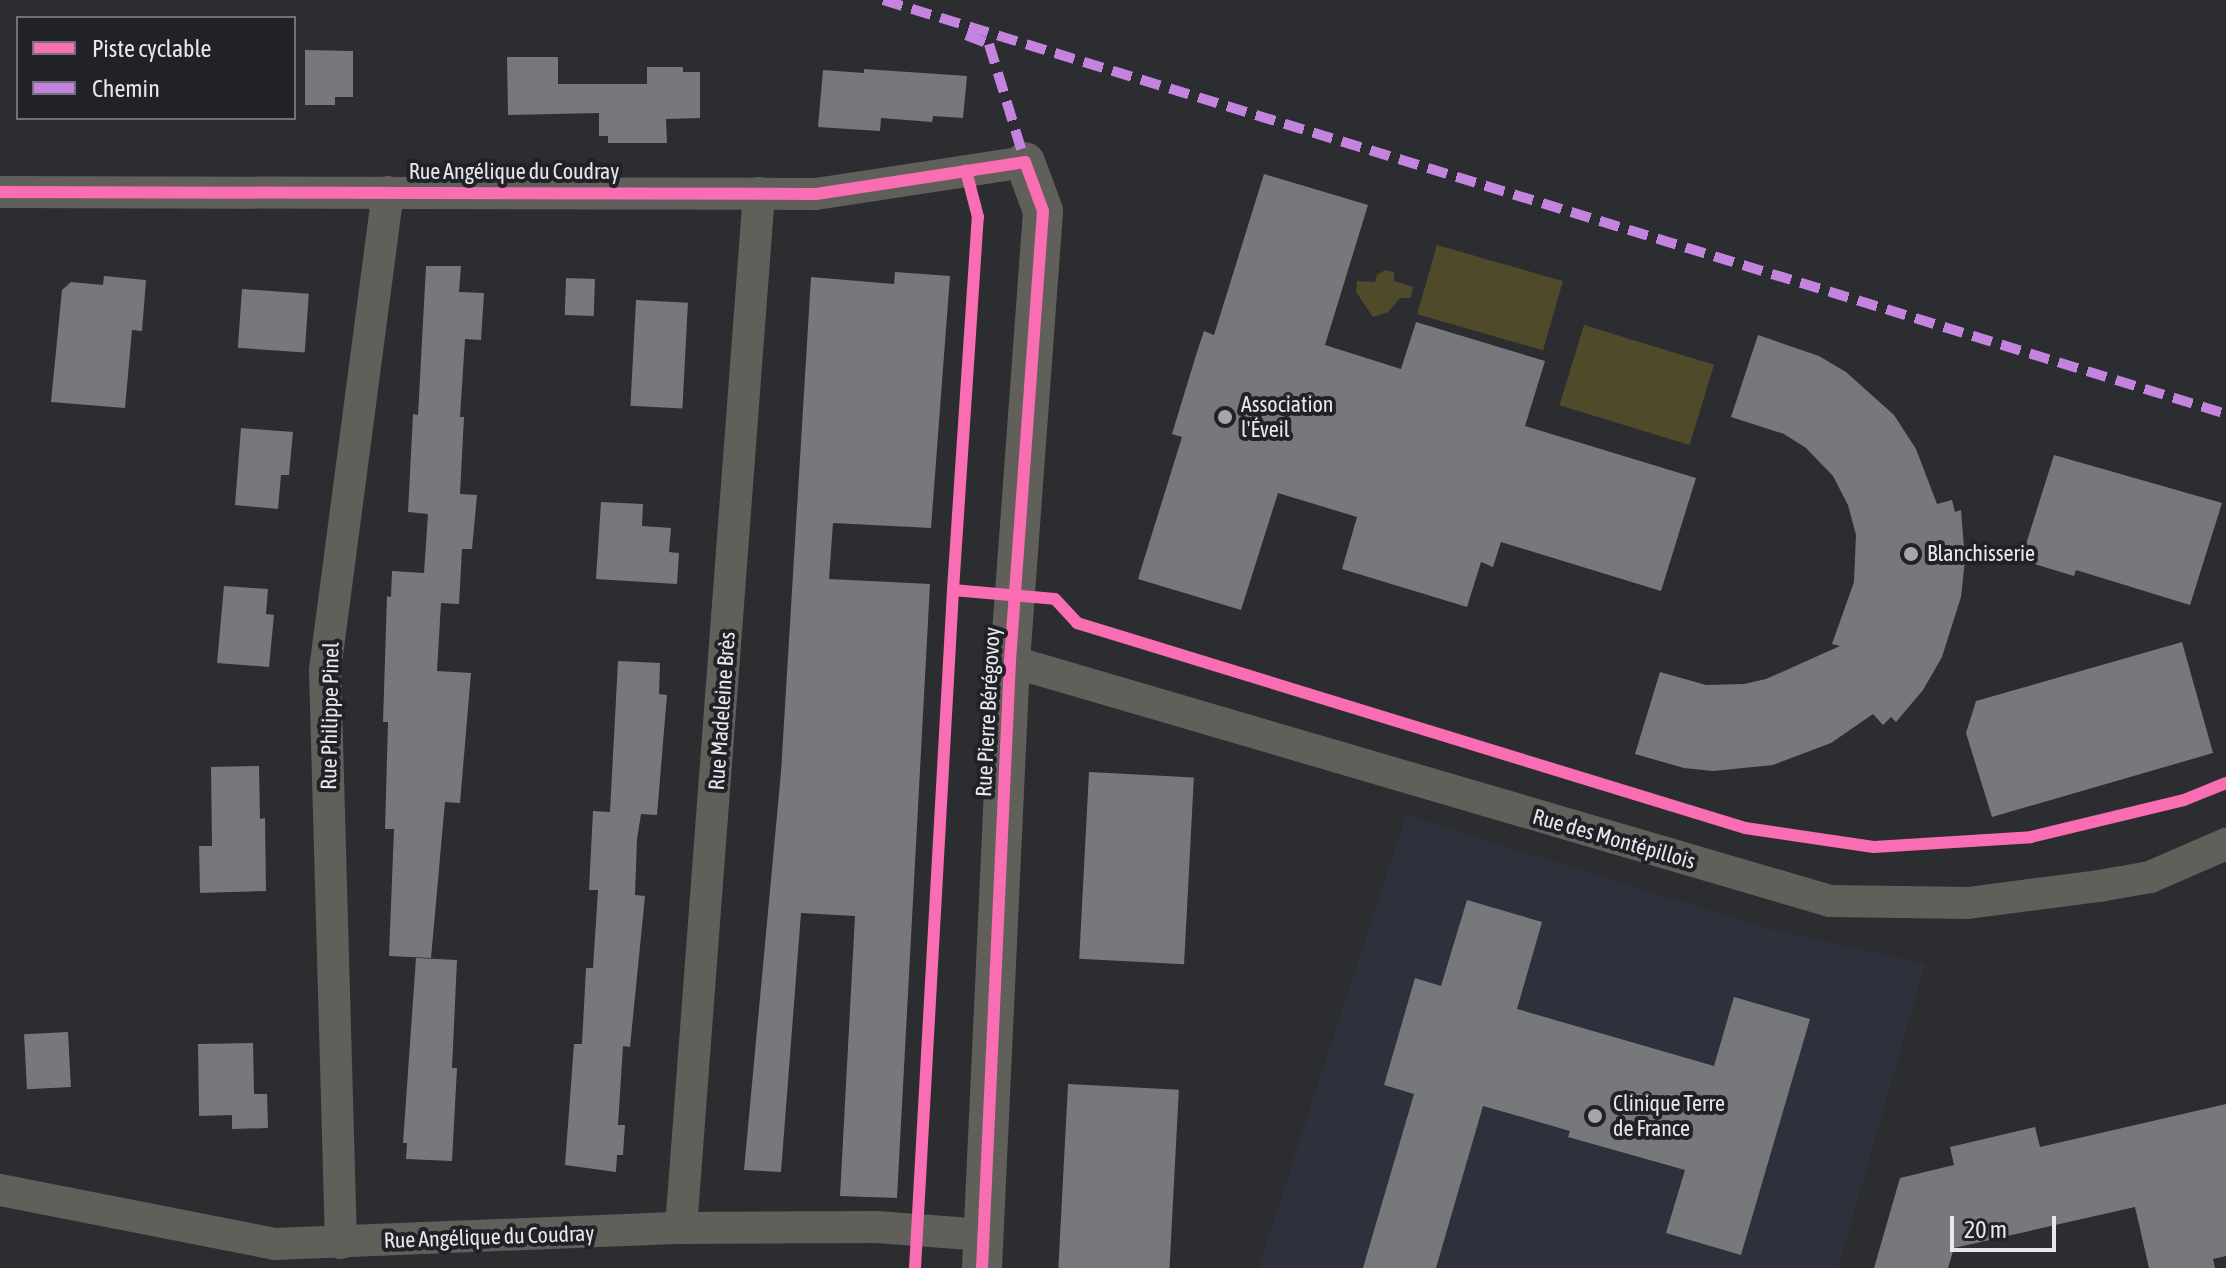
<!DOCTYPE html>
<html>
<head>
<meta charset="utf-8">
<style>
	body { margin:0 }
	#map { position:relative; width:2226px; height:1268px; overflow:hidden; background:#2c2d30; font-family:"Asap Condensed",sans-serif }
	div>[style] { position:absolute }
	.built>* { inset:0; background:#2e303b }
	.green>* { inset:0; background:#4f4a29; transform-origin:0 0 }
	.building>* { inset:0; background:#77787b; transform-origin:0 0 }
	.minor>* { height:32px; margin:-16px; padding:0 16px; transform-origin:16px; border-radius:16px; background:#615f5a }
	.tertiary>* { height:40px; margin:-20px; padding:0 20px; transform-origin:20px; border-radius:20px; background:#615f5a }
	.quiet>* { height:10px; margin-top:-5px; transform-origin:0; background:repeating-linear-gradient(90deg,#c483df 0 20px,transparent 0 30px) }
	.cycleway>* { height:12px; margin:-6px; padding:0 6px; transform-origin:6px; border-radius:6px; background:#f96db3 }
	.dots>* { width:22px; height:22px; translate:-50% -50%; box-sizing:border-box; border:4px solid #212228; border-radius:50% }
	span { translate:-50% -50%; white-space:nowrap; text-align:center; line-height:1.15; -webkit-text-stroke:8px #212228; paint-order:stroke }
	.street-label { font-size:22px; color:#e7e8ec }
	.poi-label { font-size:22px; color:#e7e8ec }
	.left { translate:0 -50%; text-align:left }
	.legend { position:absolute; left:16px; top:16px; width:280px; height:104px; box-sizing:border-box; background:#212228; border:2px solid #707176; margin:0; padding:10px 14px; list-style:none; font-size:24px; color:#e7e8ec }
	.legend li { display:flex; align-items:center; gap:16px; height:40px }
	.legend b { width:40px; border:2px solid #707176 }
	.scale { position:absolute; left:1950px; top:1216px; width:106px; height:36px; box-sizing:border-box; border:4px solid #e7e8ec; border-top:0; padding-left:10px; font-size:24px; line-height:28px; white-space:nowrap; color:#e7e8ec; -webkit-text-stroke:6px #212228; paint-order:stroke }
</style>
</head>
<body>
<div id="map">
	<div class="built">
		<i style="clip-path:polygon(1406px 815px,1763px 927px,1925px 964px,1838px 1268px,1258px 1268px)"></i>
	</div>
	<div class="green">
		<i style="left:1437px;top:245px;width:131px;height:72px;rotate:16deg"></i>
		<i style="clip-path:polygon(1385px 270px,1394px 272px,1394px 281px,1413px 287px,1411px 298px,1400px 298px,1388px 312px,1373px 317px,1356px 292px,1357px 281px,1375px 282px,1377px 275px)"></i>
		<i style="left:1584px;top:325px;width:136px;height:84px;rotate:17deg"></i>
	</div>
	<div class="building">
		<i style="clip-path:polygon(305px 50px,353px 51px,353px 97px,335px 97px,335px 105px,305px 105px)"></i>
		<i style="clip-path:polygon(507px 57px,558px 57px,558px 84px,647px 84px,647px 67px,683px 67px,683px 72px,700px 72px,700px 118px,666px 119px,667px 143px,608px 143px,608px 136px,599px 136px,599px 113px,508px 115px)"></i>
		<i style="clip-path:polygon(864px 69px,967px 76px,963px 118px,933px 116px,932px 122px,881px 118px,880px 131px,818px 127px,823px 70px,864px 73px)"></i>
		<i style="clip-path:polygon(1264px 174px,1368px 205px,1325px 345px,1401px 369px,1416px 322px,1545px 361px,1525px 426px,1696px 478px,1661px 591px,1501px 542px,1493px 567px,1481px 562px,1467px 607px,1342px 569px,1357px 517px,1278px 493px,1241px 610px,1138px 579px,1182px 437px,1172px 434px,1197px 352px,1204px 331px,1214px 335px)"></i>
		<i style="clip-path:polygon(426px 266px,461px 266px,459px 292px,484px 293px,481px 340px,465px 339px,460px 417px,464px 417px,460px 494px,477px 495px,472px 549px,462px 549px,459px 604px,441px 603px,437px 671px,471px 673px,460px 803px,445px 802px,431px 958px,389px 956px,394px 829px,385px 829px,388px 722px,383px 722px,387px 596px,391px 597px,392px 571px,424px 573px,428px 514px,408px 512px,413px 414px,418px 415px)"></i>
		<i style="clip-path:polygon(895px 272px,950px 276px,931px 528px,833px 523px,829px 579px,930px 584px,897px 1198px,840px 1196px,855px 916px,801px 913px,781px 1172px,744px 1170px,781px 772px,811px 277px,894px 284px)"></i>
		<i style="clip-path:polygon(104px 276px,146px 280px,142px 331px,132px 330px,125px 408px,51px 402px,62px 290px,71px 282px,103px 285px)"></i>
		<i style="left:566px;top:278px;width:29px;height:37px;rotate:2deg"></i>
		<i style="left:242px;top:289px;width:67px;height:59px;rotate:4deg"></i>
		<i style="left:636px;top:300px;width:52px;height:106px;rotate:3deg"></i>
		<i style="clip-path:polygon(1758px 335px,1819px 356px,1846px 372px,1894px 415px,1916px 449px,1937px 504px,1952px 500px,1955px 512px,1961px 510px,1965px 560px,1961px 597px,1942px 657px,1923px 690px,1896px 722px,1891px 717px,1883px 725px,1873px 714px,1831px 743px,1773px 765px,1713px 771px,1684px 768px,1635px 754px,1660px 672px,1706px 685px,1744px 684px,1766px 679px,1840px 646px,1832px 644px,1854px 582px,1856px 535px,1848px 505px,1833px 476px,1806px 448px,1784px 434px,1731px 417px)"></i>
		<i style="clip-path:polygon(241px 428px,293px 432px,289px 475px,281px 475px,278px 509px,235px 505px)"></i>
		<i style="clip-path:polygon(2054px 455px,2222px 503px,2190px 605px,2076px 570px,2074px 576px,2021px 560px)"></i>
		<i style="clip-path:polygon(601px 502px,643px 504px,642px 526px,671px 528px,669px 552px,679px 553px,677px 584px,596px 579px)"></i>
		<i style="clip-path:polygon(224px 586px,268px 589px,266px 614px,274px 615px,269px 667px,217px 663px)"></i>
		<i style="clip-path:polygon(2182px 642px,2213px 753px,1992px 817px,1966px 733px,1976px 701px)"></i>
		<i style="clip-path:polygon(618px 661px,660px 663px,659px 694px,667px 695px,657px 815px,641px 814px,637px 839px,635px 895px,645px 896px,630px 1047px,623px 1046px,618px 1125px,625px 1125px,623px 1155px,617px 1155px,616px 1172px,565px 1165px,574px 1044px,582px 1044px,586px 968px,593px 968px,598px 890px,589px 890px,593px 811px,610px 812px)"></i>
		<i style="clip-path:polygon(259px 766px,260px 819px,265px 818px,266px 891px,200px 893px,199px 846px,212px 846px,211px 767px)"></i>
		<i style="left:1089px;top:772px;width:105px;height:187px;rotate:3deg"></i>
		<i style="clip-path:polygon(1467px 900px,1542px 922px,1517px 1009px,1714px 1066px,1734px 997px,1810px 1019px,1741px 1255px,1666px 1233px,1685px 1170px,1568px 1137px,1570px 1131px,1483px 1106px,1436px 1268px,1363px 1268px,1414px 1094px,1384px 1085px,1415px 978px,1441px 986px)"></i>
		<i style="clip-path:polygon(416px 958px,457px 960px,452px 1068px,457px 1068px,452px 1161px,406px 1159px,407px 1143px,403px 1143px)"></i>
		<i style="left:68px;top:1032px;width:55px;height:44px;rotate:87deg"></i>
		<i style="clip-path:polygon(253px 1043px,254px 1094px,267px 1094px,268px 1128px,232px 1129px,232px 1115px,199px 1116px,198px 1044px)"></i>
		<i style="left:1068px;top:1084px;width:111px;height:184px;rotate:3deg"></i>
		<i style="clip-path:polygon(2226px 1104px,2226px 1256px,2213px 1259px,2215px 1268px,2149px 1268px,2135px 1207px,1954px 1248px,1948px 1268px,1874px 1268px,1900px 1178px,1954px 1165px,1950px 1147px,2035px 1127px,2040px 1147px)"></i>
	</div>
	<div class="minor">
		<i style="left:0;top:192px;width:816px;rotate:0.14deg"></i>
		<i style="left:816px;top:194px;width:211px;rotate:-8.7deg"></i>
		<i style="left:1010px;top:661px;width:854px;rotate:16.31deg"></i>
		<i style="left:1830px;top:901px;width:138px;rotate:0.8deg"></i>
		<i style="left:1968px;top:903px;width:132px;rotate:-7.4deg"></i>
		<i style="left:2099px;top:886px;width:52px;rotate:-10deg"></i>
		<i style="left:2150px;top:877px;width:83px;rotate:-23.5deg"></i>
		<i style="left:0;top:1190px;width:280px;rotate:11.1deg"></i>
		<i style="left:275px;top:1244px;width:406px;rotate:-2.3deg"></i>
		<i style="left:681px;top:1228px;width:196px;rotate:-0.3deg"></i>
		<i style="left:877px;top:1227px;width:107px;rotate:4.3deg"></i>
		<i style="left:681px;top:1228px;width:1038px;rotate:-85.69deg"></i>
		<i style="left:341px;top:1243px;width:573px;rotate:-91.6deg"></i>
		<i style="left:325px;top:670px;width:482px;rotate:-82.5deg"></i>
	</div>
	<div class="tertiary">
		<i style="left:982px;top:1268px;width:608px;rotate:-87.36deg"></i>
		<i style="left:1010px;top:661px;width:451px;rotate:-85.8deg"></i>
		<i style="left:1043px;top:211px;width:52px;rotate:-110.2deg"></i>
	</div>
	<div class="quiet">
		<i style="left:883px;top:0;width:1405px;rotate:17.13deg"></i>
		<i style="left:966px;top:35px;width:25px;rotate:21deg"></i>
		<i style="left:989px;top:44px;width:123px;rotate:73deg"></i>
	</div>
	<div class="cycleway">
		<i style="left:0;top:192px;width:816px;rotate:0.14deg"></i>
		<i style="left:816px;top:194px;width:211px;rotate:-8.7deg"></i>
		<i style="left:1025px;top:162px;width:52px;rotate:69.8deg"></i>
		<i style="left:1043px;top:211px;width:451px;rotate:94.2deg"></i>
		<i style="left:1010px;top:661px;width:608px;rotate:92.64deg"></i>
		<i style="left:953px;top:590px;width:102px;rotate:5deg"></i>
		<i style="left:1055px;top:599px;width:33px;rotate:47deg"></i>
		<i style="left:1077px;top:623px;width:699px;rotate:17.06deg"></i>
		<i style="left:1745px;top:828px;width:130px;rotate:8.4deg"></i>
		<i style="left:1874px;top:847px;width:157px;rotate:-3.6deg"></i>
		<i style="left:2031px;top:837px;width:157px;rotate:-13.6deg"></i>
		<i style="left:2184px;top:800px;width:45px;rotate:-22deg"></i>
		<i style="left:915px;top:1268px;width:679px;rotate:-86.79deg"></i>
		<i style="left:953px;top:590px;width:374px;rotate:-86.2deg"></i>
		<i style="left:978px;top:217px;width:48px;rotate:-104.6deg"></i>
	</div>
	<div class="dots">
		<i style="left:1225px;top:417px;background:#a6a7aa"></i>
		<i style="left:1911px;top:554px;background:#a6a7aa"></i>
		<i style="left:1595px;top:1116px;background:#a6a7aa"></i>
	</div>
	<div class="street-label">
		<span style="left:514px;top:172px">Rue Angélique du Coudray</span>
		<span style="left:722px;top:711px;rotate:-86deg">Rue Madeleine Brès</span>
		<span style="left:988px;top:712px;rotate:-87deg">Rue Pierre Bérégovoy</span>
		<span style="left:330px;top:716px;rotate:-89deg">Rue Philippe Pinel</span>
		<span style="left:1614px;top:839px;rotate:16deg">Rue des Montépillois</span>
		<span style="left:489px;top:1237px;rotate:-2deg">Rue Angélique du Coudray</span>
	</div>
	<div class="poi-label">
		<span class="left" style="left:1241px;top:417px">Association<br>l'Éveil</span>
		<span class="left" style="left:1927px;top:554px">Blanchisserie</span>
		<span class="left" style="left:1613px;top:1116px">Clinique Terre<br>de France</span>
	</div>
	<ul class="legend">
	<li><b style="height:10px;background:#f96db3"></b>Piste cyclable</li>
	<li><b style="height:10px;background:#c483df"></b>Chemin</li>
	</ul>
	<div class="scale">20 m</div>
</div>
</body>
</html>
